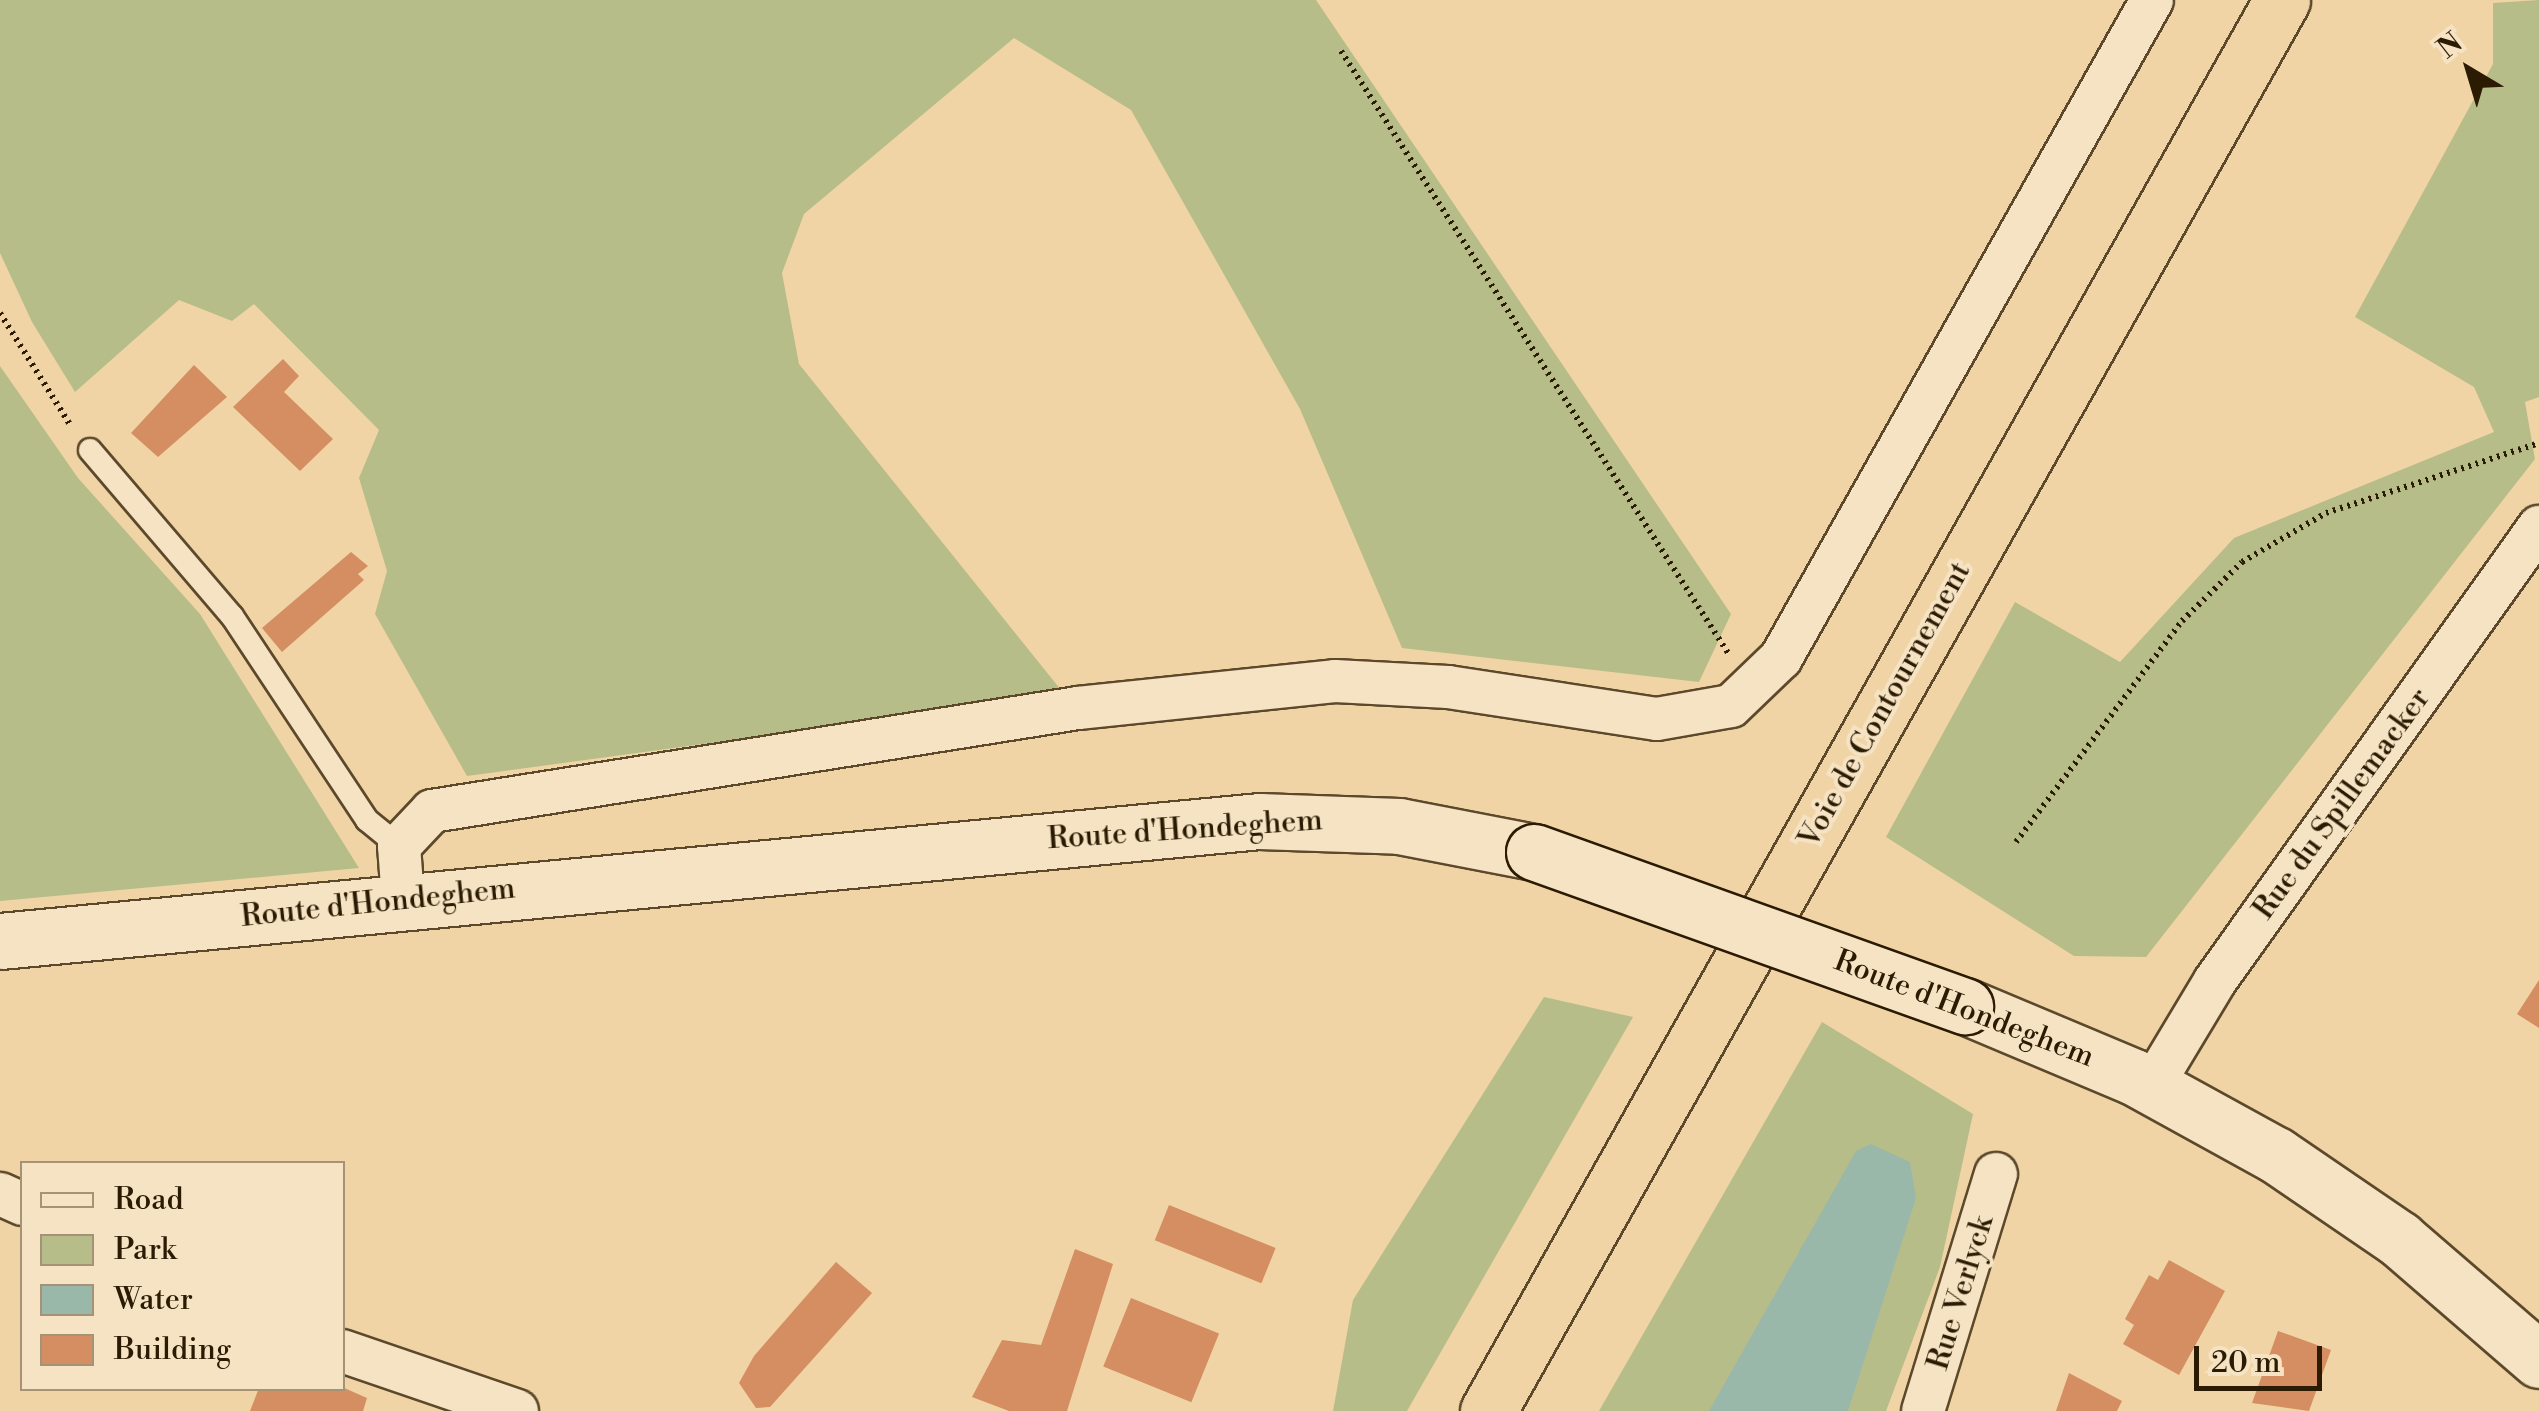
<!DOCTYPE html>
<style>
body{margin:0}
#map{position:relative;width:2539px;height:1411px;overflow:hidden;background:#f0d4a5;font-family:"Libre Bodoni",serif}
div>[style]{position:absolute}
[style*='--x']{left:calc(var(--x)*1px);top:calc(var(--y)*1px);width:calc(var(--w)*1px);rotate:calc(var(--a)*1deg)}
.green>*{inset:0;background:#b7bd88}
.water>*{inset:0;background:#9ab8a9}
.building>*{inset:0;background:#d48e61;transform-origin:0 0}
.path>*{height:6px;margin-top:-3px;transform-origin:0;background:repeating-linear-gradient(90deg,#2b1b02 0 2.5px,transparent 0 7.5px)}
.roads{filter:drop-shadow(2px 0 #5c492b) drop-shadow(-2px 0 #5c492b) drop-shadow(0 2px #5c492b) drop-shadow(0 -2px #5c492b)}
.lane>*{height:22px;margin:-11px;padding:0 11px;transform-origin:11px;border-radius:11px;background:#f5e3c4}
.street>*{height:42px;margin:-21px;padding:0 21px;transform-origin:21px;border-radius:21px;background:#f5e3c4}
.secondary>*{height:55px;margin:-27.5px;padding:0 27.5px;transform-origin:27.5px;border-radius:27.5px;background:#f5e3c4}
.highway>*{height:55px;margin:-27.5px;padding:0 27.5px;transform-origin:27.5px;border-radius:27.5px;background:#f0d4a5}
.bridges{filter:drop-shadow(2px 0 #2b1b02) drop-shadow(-2px 0 #2b1b02) drop-shadow(0 2px #2b1b02) drop-shadow(0 -2px #2b1b02)}
.secondary-bridge>*{height:55px;margin:-27.5px;padding:0 27.5px;transform-origin:27.5px;border-radius:27.5px;background:#f5e3c4}
span{translate:-50% -50%;white-space:nowrap;text-align:center;line-height:1.15;-webkit-text-stroke:8px #f5e3c4;paint-order:stroke}
.street-label{font-size:30px;color:#2b1b02}
.legend{position:absolute;left:20px;top:1161px;width:325px;height:230px;box-sizing:border-box;background:#f5e3c4;border:2px solid #a49376;margin:0;padding:12px 18px;list-style:none;font-size:30px;color:#2b1b02}
.legend li{display:flex;align-items:center;gap:20px;height:50px}
.legend b{width:50px;border:2px solid #a49376}
.north{position:absolute;left:2419px;top:20px;width:100px;height:100px;-webkit-text-stroke:8px #f5e3c4;paint-order:stroke;rotate:322deg;font-size:28px;font-weight:700;line-height:40px;text-align:center;color:#2b1b02}
.north::after{content:'';display:block;margin:auto;width:35px;height:45px;background:#2b1b02;clip-path:polygon(50% 0,100% 100%,50% 72%,0 100%)}
.scale{position:absolute;left:2194px;top:1346px;width:128px;height:45px;box-sizing:border-box;border:5px solid #2b1b02;border-top:0;padding-left:12px;font-size:30px;line-height:35px;white-space:nowrap;color:#2b1b02;-webkit-text-stroke:8px #f5e3c4;paint-order:stroke}
</style>
<div id="map">
<div class="green">
<div style="clip-path:polygon(0 0,1316px 0,1731px 614px,1699px 682px,1402px 648px,1300px 409px,1131px 110px,1014px 38px,804px 214px,782px 273px,799px 364px,1065px 695px,467px 776px,375px 614px,387px 571px,359px 478px,379px 430px,254px 304px,232px 321px,179px 300px,75px 392px,32px 322px,0 253px)"></div>
<div style="clip-path:polygon(2539px 0,2539px 397px,2525px 402px,2535px 459px,2146px 957px,2074px 956px,1886px 837px,2015px 602px,2120px 662px,2234px 538px,2494px 432px,2474px 387px,2355px 317px,2493px 64px,2493px 3px)"></div>
<div style="clip-path:polygon(0 366px,78px 478px,200px 614px,359px 868px,0 901px)"></div>
<div style="clip-path:polygon(1544px 997px,1633px 1017px,1407px 1411px,1333px 1411px,1353px 1300px)"></div>
<div style="clip-path:polygon(1822px 1022px,1973px 1114px,1940px 1267px,1886px 1411px,1599px 1411px)"></div>
</div>
<div class="water">
<div style="clip-path:polygon(1871px 1144px,1910px 1162px,1916px 1198px,1848px 1411px,1709px 1411px,1856px 1151px)"></div>
</div>
<div class="building">
<div style="clip-path:polygon(283px 359px,299px 376px,284px 392px,333px 439px,300px 471px,233px 407px)"></div>
<div style="clip-path:polygon(194px 365px,227px 397px,158px 457px,131px 433px)"></div>
<div style="clip-path:polygon(351px 552px,368px 566px,358px 574px,364px 580px,282px 652px,262px 628px)"></div>
<div style="clip-path:polygon(2539px 980px,2539px 1028px,2517px 1014px)"></div>
<div style="left:1169px;top:1205px;width:115px;height:38px;rotate:22deg"></div>
<div style="clip-path:polygon(1075px 1249px,1113px 1264px,1067px 1411px,1009px 1411px,972px 1397px,1002px 1340px,1041px 1345px)"></div>
<div style="clip-path:polygon(2169px 1260px,2225px 1291px,2179px 1375px,2123px 1344px,2134px 1325px,2125px 1319px,2149px 1275px,2158px 1280px)"></div>
<div style="clip-path:polygon(836px 1262px,872px 1293px,770px 1407px,756px 1408px,739px 1383px,754px 1356px)"></div>
<div style="left:1131px;top:1298px;width:95px;height:74px;rotate:22deg"></div>
<div style="clip-path:polygon(2278px 1331px,2331px 1350px,2309px 1411px,2252px 1403px)"></div>
<div style="clip-path:polygon(2069px 1373px,2122px 1401px,2117px 1411px,2056px 1411px)"></div>
<div style="clip-path:polygon(259px 1388px,342px 1387px,367px 1398px,363px 1411px,250px 1411px)"></div>
</div>
<div class="path">
<div style="--x:1341;--y:51;--w:716;--a:57.26"></div>
<div style="--x:0;--y:313;--w:133;--a:57.9"></div>
<div style="--x:2016;--y:842;--w:276;--a:-53.1"></div>
<div style="--x:2182;--y:621;--w:84;--a:-44.5"></div>
<div style="--x:2242;--y:562;--w:97;--a:-30.3"></div>
<div style="--x:2326;--y:513;--w:224;--a:-18.2"></div>
</div>
<div class="roads">
<div class="lane">
<div style="--x:90;--y:450;--w:218;--a:49.5"></div>
<div style="--x:232;--y:616;--w:245;--a:56.5"></div>
<div style="--x:367;--y:820;--w:41;--a:39.1"></div>
</div>
<div class="street">
<div style="--x:403;--y:900;--w:54;--a:-94.2"></div>
<div style="--x:399;--y:846;--w:48;--a:-46.7"></div>
<div style="--x:432;--y:811;--w:654;--a:-9.06"></div>
<div style="--x:1078;--y:708;--w:258;--a:-6"></div>
<div style="--x:1335;--y:681;--w:113;--a:3"></div>
<div style="--x:1448;--y:687;--w:211;--a:8.7"></div>
<div style="--x:1657;--y:719;--w:75;--a:-10"></div>
<div style="--x:1731;--y:706;--w:69;--a:-43.8"></div>
<div style="--x:1781;--y:658;--w:755;--a:-60.58"></div>
<div style="--x:2152;--y:1086;--w:122;--a:-59"></div>
<div style="--x:2215;--y:981;--w:558;--a:-54.49"></div>
<div style="--x:0;--y:1194;--w:24;--a:24"></div>
<div style="--x:342;--y:1351;--w:185;--a:18.9"></div>
<div style="--x:1923;--y:1411;--w:248;--a:-72.9"></div>
</div>
<div class="secondary">
<div style="--x:0;--y:941;--w:1265;--a:-5.44"></div>
<div style="--x:1259;--y:821;--w:140;--a:2"></div>
<div style="--x:1399;--y:826;--w:137;--a:10.9"></div>
<div style="--x:1965;--y:1006;--w:183;--a:22.8"></div>
<div style="--x:2134;--y:1077;--w:162;--a:28.8"></div>
<div style="--x:2276;--y:1155;--w:149;--a:34.3"></div>
<div style="--x:2399;--y:1239;--w:185;--a:40.8"></div>
</div>
<div class="highway">
<div style="--x:1488;--y:1411;--w:1619;--a:-60.63"></div>
</div>
</div>
<div class="bridges">
<div class="secondary-bridge">
<div style="--x:1534;--y:852;--w:458;--a:19.7"></div>
</div>
</div>
<div class="street-label">
<span style="left:1885px;top:705px;rotate:-61deg">Voie de Contournement</span>
<span style="left:2342px;top:804px;rotate:-54deg">Rue du Spillemacker</span>
<span style="left:1185px;top:830px;rotate:-4deg">Route d'Hondeghem</span>
<span style="left:378px;top:903px;rotate:-6deg">Route d'Hondeghem</span>
<span style="left:1964px;top:1009px;rotate:21deg">Route d'Hondeghem</span>
<span style="left:1961px;top:1293px;rotate:-73deg">Rue Verlyck</span>
</div>
<ul class="legend">
<li><b style="height:12px;background:#f5e3c4"></b>Road</li>
<li><b style="height:28px;background:#b7bd88"></b>Park</li>
<li><b style="height:28px;background:#9ab8a9"></b>Water</li>
<li><b style="height:28px;background:#d48e61"></b>Building</li>
</ul>
<div class="north">N</div>
<div class="scale">20 m</div>
</div>
